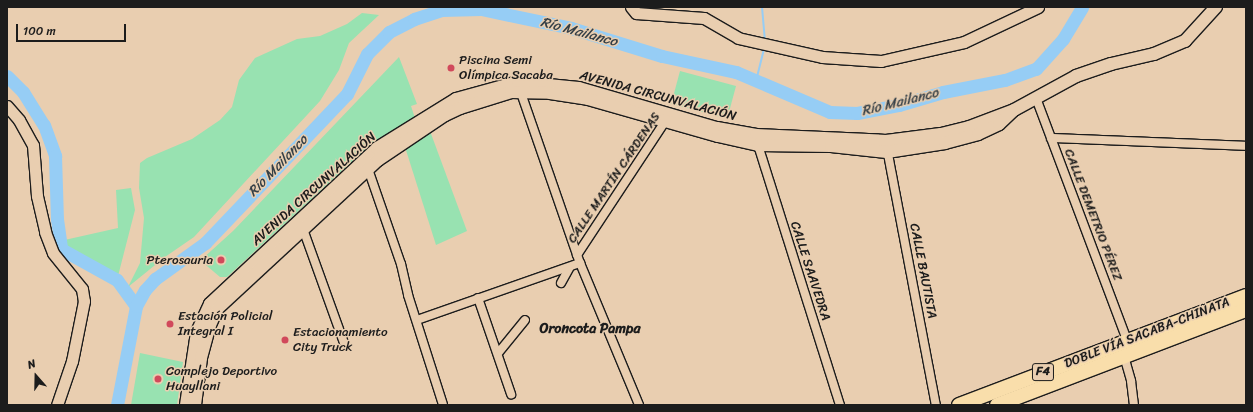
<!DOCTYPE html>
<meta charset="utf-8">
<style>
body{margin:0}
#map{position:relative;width:1253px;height:412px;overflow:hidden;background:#e9ceb0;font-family:Sriracha,sans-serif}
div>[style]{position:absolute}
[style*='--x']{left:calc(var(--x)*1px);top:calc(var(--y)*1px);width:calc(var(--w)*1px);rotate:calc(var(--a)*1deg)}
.green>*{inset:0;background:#98e2b1;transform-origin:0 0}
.stream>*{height:2px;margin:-1px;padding:0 1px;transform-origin:1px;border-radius:1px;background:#96cdf5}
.river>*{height:13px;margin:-6.5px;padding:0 6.5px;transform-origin:6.5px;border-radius:6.5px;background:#96cdf5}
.roads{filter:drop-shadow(1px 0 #1c1c1c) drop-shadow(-1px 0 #1c1c1c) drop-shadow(0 1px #1c1c1c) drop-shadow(0 -1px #1c1c1c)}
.minor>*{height:8px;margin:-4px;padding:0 4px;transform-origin:4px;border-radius:4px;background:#e9ceb0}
.tertiary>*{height:11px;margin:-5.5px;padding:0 5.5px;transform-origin:5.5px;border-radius:5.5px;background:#e9ceb0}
.secondary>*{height:12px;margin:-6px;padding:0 6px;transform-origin:6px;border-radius:6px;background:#e9ceb0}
.trunk>*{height:14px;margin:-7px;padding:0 7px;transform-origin:7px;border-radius:7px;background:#f9deab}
.dots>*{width:11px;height:11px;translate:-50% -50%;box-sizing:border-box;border:2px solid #e9ceb0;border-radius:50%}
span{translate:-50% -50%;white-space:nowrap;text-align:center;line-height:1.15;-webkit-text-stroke:3px #e9ceb0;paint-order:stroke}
.shield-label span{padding:1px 3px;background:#e9ceb0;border:1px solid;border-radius:3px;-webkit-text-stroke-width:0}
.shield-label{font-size:12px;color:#1c1c1c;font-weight:700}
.poi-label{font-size:13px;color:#1c1c1c}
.left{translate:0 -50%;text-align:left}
.right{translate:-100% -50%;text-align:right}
.street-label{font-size:13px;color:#1c1c1c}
.water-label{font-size:14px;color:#343f47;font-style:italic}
.neighbourhood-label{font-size:14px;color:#1c1c1c;font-weight:700}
.frame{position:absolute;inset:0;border:8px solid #1c1c1c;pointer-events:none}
.north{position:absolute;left:16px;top:356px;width:40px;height:40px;-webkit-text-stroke:3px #e9ceb0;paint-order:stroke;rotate:340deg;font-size:11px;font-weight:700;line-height:16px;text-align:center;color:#1c1c1c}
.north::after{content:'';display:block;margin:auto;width:14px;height:18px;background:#1c1c1c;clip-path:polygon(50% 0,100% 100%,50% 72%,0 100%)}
.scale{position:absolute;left:16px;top:24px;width:110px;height:18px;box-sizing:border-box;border:2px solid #1c1c1c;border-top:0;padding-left:5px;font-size:12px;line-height:14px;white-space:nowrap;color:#1c1c1c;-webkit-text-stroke:3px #e9ceb0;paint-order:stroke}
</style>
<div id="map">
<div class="green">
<div style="clip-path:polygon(362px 13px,379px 15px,349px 43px,339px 70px,320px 101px,194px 237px,165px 257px,128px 287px,140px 263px,144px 218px,139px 188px,140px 163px,147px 158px,192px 139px,220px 120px,232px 107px,239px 80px,255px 58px,297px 39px,320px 36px,347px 24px)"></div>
<div style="clip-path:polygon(399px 57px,417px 104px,411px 106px,415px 118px,370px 145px,227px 277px,220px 277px,207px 266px,201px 260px,233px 231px)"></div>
<div style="left:680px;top:71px;width:58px;height:34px;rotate:15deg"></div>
<div style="clip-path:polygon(430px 131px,467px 231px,436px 245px,405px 147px)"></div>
<div style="clip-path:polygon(131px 188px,135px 210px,117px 280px,61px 249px,60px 241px,118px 228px,116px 190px)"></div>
<div style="clip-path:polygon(140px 353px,183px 362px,177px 405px,131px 405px)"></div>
</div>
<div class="stream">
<div style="--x:762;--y:7;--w:33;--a:85"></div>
<div style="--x:756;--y:81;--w:34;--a:-76"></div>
</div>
<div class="river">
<div style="--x:7;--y:76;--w:23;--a:45"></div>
<div style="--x:23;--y:92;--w:39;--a:58"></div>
<div style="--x:44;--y:125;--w:33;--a:70"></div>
<div style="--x:55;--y:156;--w:63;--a:88.2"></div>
<div style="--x:57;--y:219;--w:30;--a:82"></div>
<div style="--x:61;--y:249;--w:64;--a:29"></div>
<div style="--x:117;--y:280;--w:32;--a:54"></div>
<div style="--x:117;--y:405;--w:101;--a:-79.1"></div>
<div style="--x:136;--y:306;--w:18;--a:-61"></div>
<div style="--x:145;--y:290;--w:15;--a:-48"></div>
<div style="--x:155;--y:279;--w:62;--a:-35.8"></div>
<div style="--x:205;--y:243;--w:206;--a:-46.4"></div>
<div style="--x:347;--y:94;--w:45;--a:-63.4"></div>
<div style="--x:367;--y:54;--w:31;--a:-45"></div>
<div style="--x:389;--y:32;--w:28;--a:-27"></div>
<div style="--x:414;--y:19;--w:28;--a:-18"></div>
<div style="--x:441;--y:10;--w:40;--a:-1.4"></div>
<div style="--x:481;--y:9;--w:92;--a:11.9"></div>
<div style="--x:571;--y:28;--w:95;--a:17.1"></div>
<div style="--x:662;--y:56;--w:76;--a:12.2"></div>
<div style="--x:736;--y:72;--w:102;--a:23.1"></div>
<div style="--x:830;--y:112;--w:27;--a:2"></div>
<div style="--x:857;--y:113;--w:43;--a:-10.8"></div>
<div style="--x:899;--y:105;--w:46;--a:-16.5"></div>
<div style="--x:943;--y:92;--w:63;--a:-11"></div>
<div style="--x:1005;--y:80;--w:33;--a:-20"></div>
<div style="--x:1036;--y:69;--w:40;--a:-48"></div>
<div style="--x:1063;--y:39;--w:37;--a:-59"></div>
</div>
<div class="roads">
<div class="minor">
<div style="--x:520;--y:90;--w:183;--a:70.9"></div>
<div style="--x:580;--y:263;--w:154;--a:67.4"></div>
<div style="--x:1036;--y:98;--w:259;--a:69.4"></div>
<div style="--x:1051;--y:138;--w:195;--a:2.3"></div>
<div style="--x:758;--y:145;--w:273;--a:72.5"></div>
<div style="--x:887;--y:149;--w:261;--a:79.2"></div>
<div style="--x:367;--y:166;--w:104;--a:70.9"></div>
<div style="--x:401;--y:264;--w:32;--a:77"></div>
<div style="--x:408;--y:295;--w:115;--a:72.3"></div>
<div style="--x:303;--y:229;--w:121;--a:70.2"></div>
<div style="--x:577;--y:255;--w:165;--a:-56.6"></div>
<div style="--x:561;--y:283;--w:18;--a:-61"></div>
<div style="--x:478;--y:298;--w:102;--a:71"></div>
<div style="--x:417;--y:320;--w:173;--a:-19.3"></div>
<div style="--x:499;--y:352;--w:41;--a:-50.9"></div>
<div style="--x:1124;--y:356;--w:26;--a:74"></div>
<div style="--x:1131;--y:381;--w:24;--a:83"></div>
</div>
<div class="tertiary">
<div style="--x:631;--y:7;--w:8;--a:50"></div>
<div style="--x:636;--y:13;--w:68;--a:4.2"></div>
<div style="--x:704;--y:18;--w:39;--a:30"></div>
<div style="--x:738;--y:38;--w:86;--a:12.7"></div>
<div style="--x:822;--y:57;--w:59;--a:3.9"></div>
<div style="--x:881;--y:61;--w:85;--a:-12.9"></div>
<div style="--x:964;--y:42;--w:82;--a:-25.3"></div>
<div style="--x:7;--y:106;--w:18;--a:49"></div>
<div style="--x:19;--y:120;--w:29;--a:61"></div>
<div style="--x:33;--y:145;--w:51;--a:85.5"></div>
<div style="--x:37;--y:196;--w:37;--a:77"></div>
<div style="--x:45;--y:232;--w:22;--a:69"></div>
<div style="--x:53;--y:253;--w:46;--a:51.1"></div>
<div style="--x:82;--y:289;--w:12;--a:81"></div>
<div style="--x:84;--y:301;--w:61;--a:101.3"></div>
<div style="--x:72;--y:361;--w:46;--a:108.8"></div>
</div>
<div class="secondary">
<div style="--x:186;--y:405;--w:74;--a:-81.4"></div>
<div style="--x:197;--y:332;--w:31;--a:-65"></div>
<div style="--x:210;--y:304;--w:229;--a:-43"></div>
<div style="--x:377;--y:148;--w:93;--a:-31.8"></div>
<div style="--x:456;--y:99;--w:64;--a:-15.3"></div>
<div style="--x:518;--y:82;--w:61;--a:5.6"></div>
<div style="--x:579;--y:88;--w:144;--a:16.2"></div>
<div style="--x:717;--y:128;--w:40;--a:10"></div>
<div style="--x:756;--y:135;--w:130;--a:2.6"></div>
<div style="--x:886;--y:141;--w:55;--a:-7.3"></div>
<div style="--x:941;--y:134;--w:29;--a:-14"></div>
<div style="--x:969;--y:127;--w:48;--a:-20.7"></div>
<div style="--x:1014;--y:110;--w:71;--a:-28.7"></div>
<div style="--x:1076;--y:76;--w:37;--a:-19"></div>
<div style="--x:1111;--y:64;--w:44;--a:-13.1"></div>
<div style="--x:1154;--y:54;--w:34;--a:-23"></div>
<div style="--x:1185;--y:41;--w:46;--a:-47.6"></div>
<div style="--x:195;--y:405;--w:47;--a:-82.7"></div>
<div style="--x:201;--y:358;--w:34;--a:-75"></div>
<div style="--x:210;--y:325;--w:17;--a:-66"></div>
<div style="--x:217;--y:309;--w:219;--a:-42.8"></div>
<div style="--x:378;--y:160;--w:81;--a:-33.9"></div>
<div style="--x:445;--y:115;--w:17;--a:-25"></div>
<div style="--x:460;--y:108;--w:53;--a:-17.4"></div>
<div style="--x:511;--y:92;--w:39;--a:1"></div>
<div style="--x:550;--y:93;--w:38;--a:9"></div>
<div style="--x:588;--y:99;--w:135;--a:15.9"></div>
<div style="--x:718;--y:136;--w:41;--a:12.7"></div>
<div style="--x:758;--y:145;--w:73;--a:0.8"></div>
<div style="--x:831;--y:146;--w:56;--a:6.1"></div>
<div style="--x:887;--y:152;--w:59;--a:-8.8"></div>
<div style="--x:945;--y:143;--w:34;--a:-15"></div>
<div style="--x:978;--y:134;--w:23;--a:-25"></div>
<div style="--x:999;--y:124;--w:18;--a:-43"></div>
</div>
<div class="trunk">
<div style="--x:959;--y:405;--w:307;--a:-20.8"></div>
<div style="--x:997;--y:405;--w:267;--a:-20.9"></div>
</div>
</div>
<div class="dots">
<div style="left:451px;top:68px;background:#d1495b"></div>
<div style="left:221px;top:260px;background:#d1495b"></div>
<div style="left:170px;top:324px;background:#d1495b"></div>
<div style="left:285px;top:340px;background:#d1495b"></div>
<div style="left:158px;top:379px;background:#d1495b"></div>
</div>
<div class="shield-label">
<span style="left:1043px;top:372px">F4</span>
</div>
<div class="poi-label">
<span class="left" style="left:459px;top:68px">Piscina Semi<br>Olímpica Sacaba</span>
<span class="right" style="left:213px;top:260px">Pterosauria</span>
<span class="left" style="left:178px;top:324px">Estación Policial<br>Integral I</span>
<span class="left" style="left:293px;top:340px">Estacionamiento<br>City Truck</span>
<span class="left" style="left:166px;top:379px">Complejo Deportivo<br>Huayllani</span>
</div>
<div class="street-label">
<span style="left:658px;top:96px;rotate:15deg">AVENIDA CIRCUNVALACIÓN</span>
<span style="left:614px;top:178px;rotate:-56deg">CALLE MARTÍN CÁRDENAS</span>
<span style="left:314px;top:189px;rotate:-42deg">AVENIDA CIRCUNVALACIÓN</span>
<span style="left:1093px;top:215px;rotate:69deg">CALLE DEMETRIO PÉREZ</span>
<span style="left:810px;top:271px;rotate:72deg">CALLE SAAVEDRA</span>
<span style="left:923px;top:271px;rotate:79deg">CALLE BAUTISTA</span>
<span style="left:1147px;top:333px;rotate:-21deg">DOBLE VÍA SACABA-CHIÑATA</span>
</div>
<div class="water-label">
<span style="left:579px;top:32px;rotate:15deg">Río Mailanco</span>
<span style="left:900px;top:102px;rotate:-14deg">Río Mailanco</span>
<span style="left:278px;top:166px;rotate:-46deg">Río Mailanco</span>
</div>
<div class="neighbourhood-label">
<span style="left:590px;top:329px">Oroncota Pampa</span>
</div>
<div class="frame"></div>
<div class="north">N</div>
<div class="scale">100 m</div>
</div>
